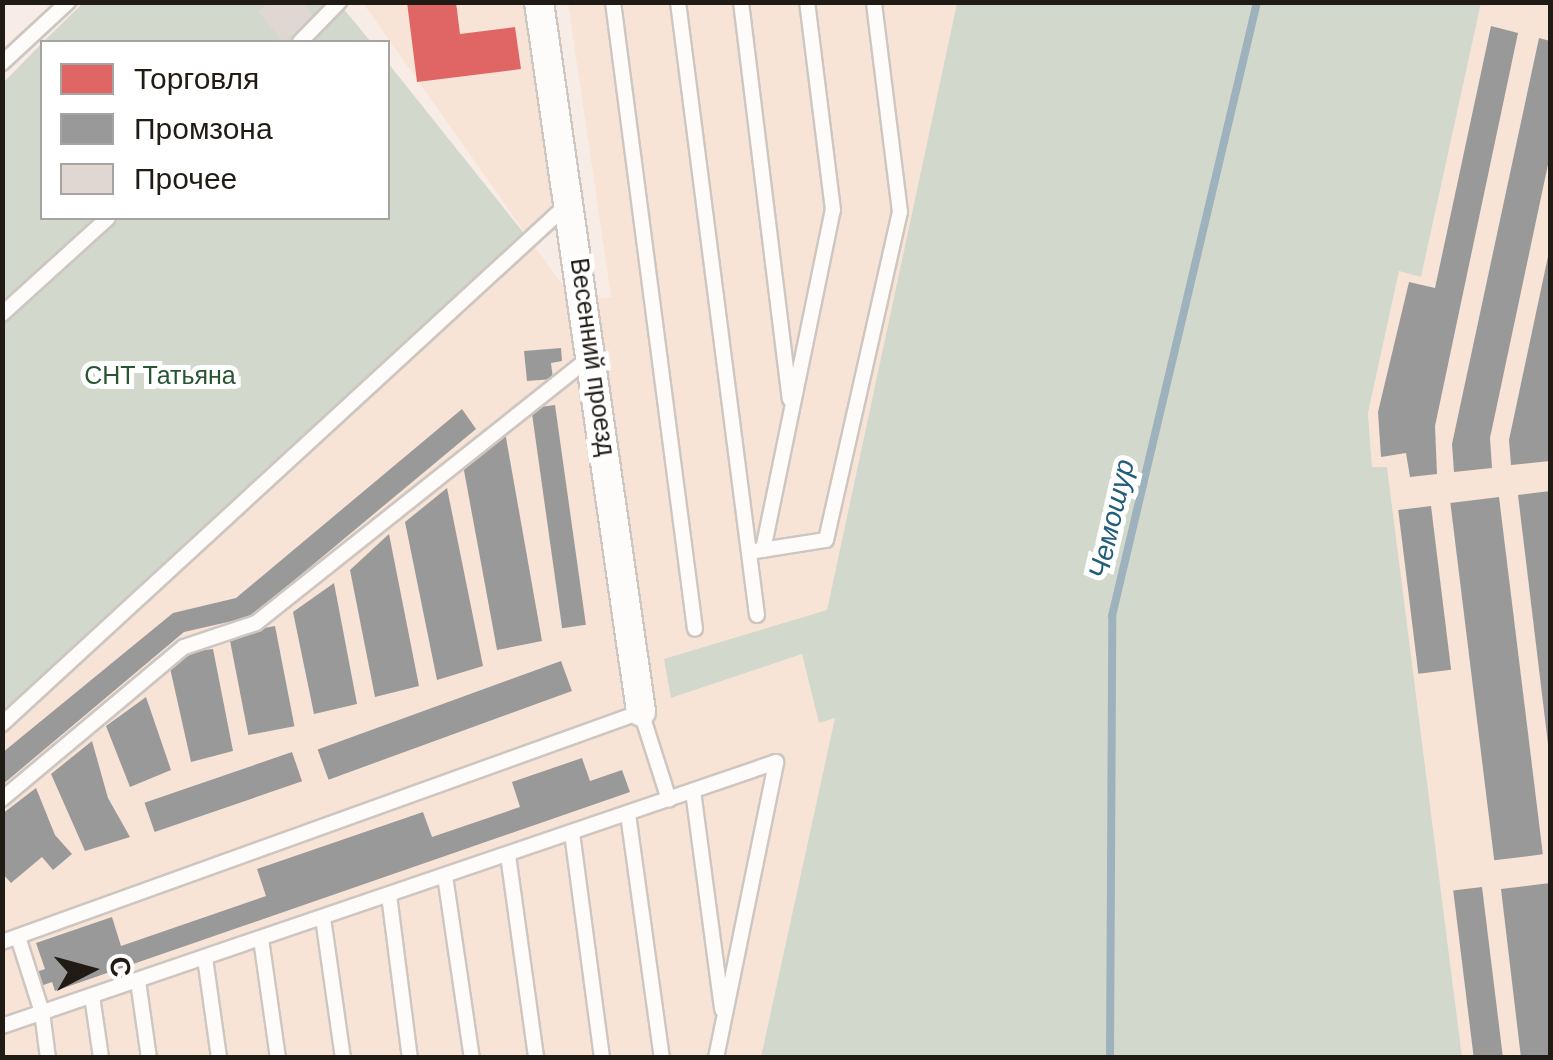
<!DOCTYPE html>
<meta charset="utf-8">
<style>
body{margin:0}
#map{position:relative;width:1553px;height:1060px;overflow:hidden;background:#f8ede6;font-family:Helvetica,sans-serif}
div>[style]{position:absolute}
[style*='--x']{left:calc(var(--x)*1px);top:calc(var(--y)*1px);width:calc(var(--w)*1px);rotate:calc(var(--a)*1deg)}
.built>*{inset:0;background:#f7e4d7}
.green>*{inset:0;background:#d3d8cc}
.shops>*{inset:0;background:#e06666}
.industry>*{inset:0;background:#999;transform-origin:0 0}
.stream>*{height:8px;margin:-4px;padding:0 4px;transform-origin:4px;border-radius:4px;background:#9eb2bd}
.building>*{inset:0;background:#e0d7d3}
.roads{filter:drop-shadow(2px 0 #cec6c0) drop-shadow(-2px 0 #cec6c0) drop-shadow(0 2px #cec6c0) drop-shadow(0 -2px #cec6c0)}
.service>*{height:14px;margin:-7px;padding:0 7px;transform-origin:7px;border-radius:7px;background:#fefcfb}
.minor>*{height:28px;margin:-14px;padding:0 14px;transform-origin:14px;border-radius:14px;background:#fefcfb}
span{translate:-50% -50%;white-space:nowrap;text-align:center;line-height:1.15;-webkit-text-stroke:10px #fff;paint-order:stroke}
.street-label{font-size:25px;color:#211b16}
.park-label{font-size:25px;color:#2a5532}
.water-label{font-size:28px;color:#225d7a;font-style:italic}
.frame{position:absolute;inset:0;border:5px solid #211b16;pointer-events:none}
.legend{position:absolute;left:40px;top:40px;width:350px;height:180px;box-sizing:border-box;background:#fff;border:2px solid #a6a4a2;margin:0;padding:12px 18px;list-style:none;font-size:30px;color:#211b16}
.legend li{display:flex;align-items:center;gap:20px;height:50px}
.legend b{width:50px;border:2px solid #a6a4a2}
.north{position:absolute;left:40px;top:920px;width:100px;height:100px;-webkit-text-stroke:8px #fff;paint-order:stroke;rotate:84deg;font-size:28px;font-weight:700;line-height:40px;text-align:center;color:#211b16}
.north::after{content:'';display:block;margin:auto;width:35px;height:45px;background:#211b16;clip-path:polygon(50% 0,100% 100%,50% 72%,0 100%)}
</style>
<div id="map">
<div class="built">
<div style="clip-path:polygon(363px 3px,528px 3px,559px 226px,535px 247px,574px 301px,611px 297px,568px 3px,957px 3px,827px 610px,672px 698px,802px 654px,819px 722px,836px 717px,761px 1057px,3px 1058px,3px 734px,535px 247px)"></div>
<div style="clip-path:polygon(1481px 3px,1550px 3px,1550px 1057px,1462px 1057px,1387px 468px,1372px 468px,1368px 413px,1399px 270px,1421px 276px)"></div>
</div>
<div class="green">
<div style="clip-path:polygon(84px 2px,339px 3px,371px 42px,43px 42px)"></div>
<div style="clip-path:polygon(957px 3px,1481px 3px,1421px 277px,1399px 271px,1368px 413px,1372px 467px,1387px 467px,1462px 1057px,761px 1057px,835px 718px,819px 723px,802px 654px,671px 698px,664px 659px,827px 610px)"></div>
<div style="clip-path:polygon(42px 43px,42px 218px,388px 218px,388px 63px,535px 247px,3px 730px,3px 83px)"></div>
</div>
<div class="shops">
<div style="clip-path:polygon(407px 2px,456px 2px,460px 34px,515px 27px,521px 69px,417px 82px)"></div>
</div>
<div class="industry">
<div style="clip-path:polygon(1491px 26px,1518px 33px,1435px 426px,1437px 474px,1410px 477px,1406px 453px,1381px 457px,1378px 412px,1409px 282px,1435px 288px)"></div>
<div style="clip-path:polygon(1539px 38px,1550px 41px,1550px 155px,1490px 438px,1492px 468px,1454px 472px,1452px 444px)"></div>
<div style="clip-path:polygon(1550px 247px,1550px 461px,1511px 465px,1509px 440px)"></div>
<div style="clip-path:polygon(561px 348px,562px 361px,551px 363px,553px 379px,527px 381px,524px 351px)"></div>
<div style="left:555px;top:405px;width:222px;height:24px;rotate:82deg"></div>
<div style="clip-path:polygon(462px 409px,476px 429px,250px 617px,184px 632px,2px 785px,2px 753px,173px 613px,236px 598px)"></div>
<div style="clip-path:polygon(505px 432px,542px 641px,497px 650px,463px 465px)"></div>
<div style="clip-path:polygon(447px 488px,483px 666px,437px 680px,405px 522px)"></div>
<div style="clip-path:polygon(1550px 491px,1550px 743px,1548px 744px,1518px 495px)"></div>
<div style="left:1499px;top:497px;width:360px;height:49px;rotate:83deg"></div>
<div style="left:1431px;top:506px;width:165px;height:33px;rotate:83deg"></div>
<div style="clip-path:polygon(389px 534px,419px 686px,375px 697px,350px 570px)"></div>
<div style="clip-path:polygon(334px 583px,357px 704px,314px 714px,293px 612px)"></div>
<div style="left:275px;top:626px;width:102px;height:47px;rotate:79deg"></div>
<div style="clip-path:polygon(213px 649px,233px 751px,191px 762px,170px 668px,189px 652px)"></div>
<div style="left:561px;top:661px;width:32px;height:259px;rotate:70deg"></div>
<div style="clip-path:polygon(146px 697px,171px 770px,130px 787px,106px 726px)"></div>
<div style="clip-path:polygon(92px 741px,108px 798px,130px 837px,85px 851px,51px 774px)"></div>
<div style="left:292px;top:752px;width:31px;height:156px;rotate:71deg"></div>
<div style="clip-path:polygon(582px 758px,590px 781px,622px 770px,630px 792px,55px 991px,52px 982px,38px 987px,33px 973px,45px 969px,36px 943px,112px 917px,121px 946px,266px 896px,257px 869px,423px 812px,432px 837px,520px 807px,512px 782px)"></div>
<div style="clip-path:polygon(36px 788px,55px 835px,72px 854px,53px 870px,42px 857px,11px 883px,2px 873px,2px 814px)"></div>
<div style="clip-path:polygon(1550px 883px,1550px 1058px,1521px 1058px,1501px 889px)"></div>
<div style="left:1482px;top:887px;width:172px;height:29px;rotate:83deg"></div>
</div>
<div class="stream">
<div style="--x:1110;--y:1058;--w:442;--a:-89.7"></div>
<div style="--x:1112;--y:616;--w:631;--a:-76.71"></div>
</div>
<div class="building">
<div style="clip-path:polygon(269px 3px,303px 3px,315px 18px,283px 42px,258px 11px)"></div>
</div>
<div class="roads">
<div class="service">
<div style="--x:613;--y:2;--w:632;--a:82.55"></div>
<div style="--x:678;--y:2;--w:618;--a:82.66"></div>
<div style="--x:741;--y:2;--w:400;--a:83"></div>
<div style="--x:300;--y:42;--w:56;--a:-45.7"></div>
<div style="--x:2;--y:63;--w:90;--a:-42.7"></div>
<div style="--x:2;--y:314;--w:143;--a:-42.2"></div>
<div style="--x:763;--y:550;--w:347;--a:-78.4"></div>
<div style="--x:833;--y:210;--w:210;--a:-97.1"></div>
<div style="--x:749;--y:552;--w:78;--a:-8.9"></div>
<div style="--x:826;--y:540;--w:336;--a:-77.3"></div>
<div style="--x:900;--y:212;--w:212;--a:-97.1"></div>
<div style="--x:2;--y:724;--w:770;--a:-42.58"></div>
<div style="--x:693;--y:791;--w:220;--a:82.4"></div>
<div style="--x:2;--y:799;--w:237;--a:-39.9"></div>
<div style="--x:184;--y:647;--w:76;--a:-18.4"></div>
<div style="--x:256;--y:623;--w:427;--a:-38.5"></div>
<div style="--x:628;--y:814;--w:246;--a:82.1"></div>
<div style="--x:572;--y:833;--w:227;--a:82.4"></div>
<div style="--x:508;--y:855;--w:205;--a:82.1"></div>
<div style="--x:445;--y:876;--w:184;--a:81.6"></div>
<div style="--x:389;--y:895;--w:164;--a:82.7"></div>
<div style="--x:323;--y:918;--w:141;--a:81.9"></div>
<div style="--x:18;--y:937;--w:79;--a:72.3"></div>
<div style="--x:42;--y:1012;--w:46;--a:82.6"></div>
<div style="--x:261;--y:939;--w:120;--a:81.9"></div>
<div style="--x:2;--y:942;--w:679;--a:-19.8"></div>
<div style="--x:641;--y:712;--w:92;--a:72.3"></div>
<div style="--x:205;--y:958;--w:101;--a:82"></div>
<div style="--x:138;--y:981;--w:78;--a:81.9"></div>
<div style="--x:92;--y:996;--w:63;--a:81.7"></div>
<div style="--x:2;--y:1026;--w:818;--a:-18.83"></div>
<div style="--x:716;--y:1058;--w:302;--a:-78.5"></div>
</div>
<div class="minor">
<div style="--x:539;--y:2;--w:717;--a:81.82"></div>
</div>
</div>
<div class="street-label">
<span style="left:593px;top:357px;rotate:82deg">Весенний проезд</span>
</div>
<div class="park-label">
<span style="left:160px;top:375px">СНТ Татьяна</span>
</div>
<div class="water-label">
<span style="left:1112px;top:519px;rotate:-77deg">Чемошур</span>
</div>
<div class="frame"></div>
<ul class="legend">
<li><b style="height:28px;background:#e06666"></b>Торговля</li>
<li><b style="height:28px;background:#999"></b>Промзона</li>
<li><b style="height:28px;background:#e0d7d3"></b>Прочее</li>
</ul>
<div class="north">С</div>
</div>
